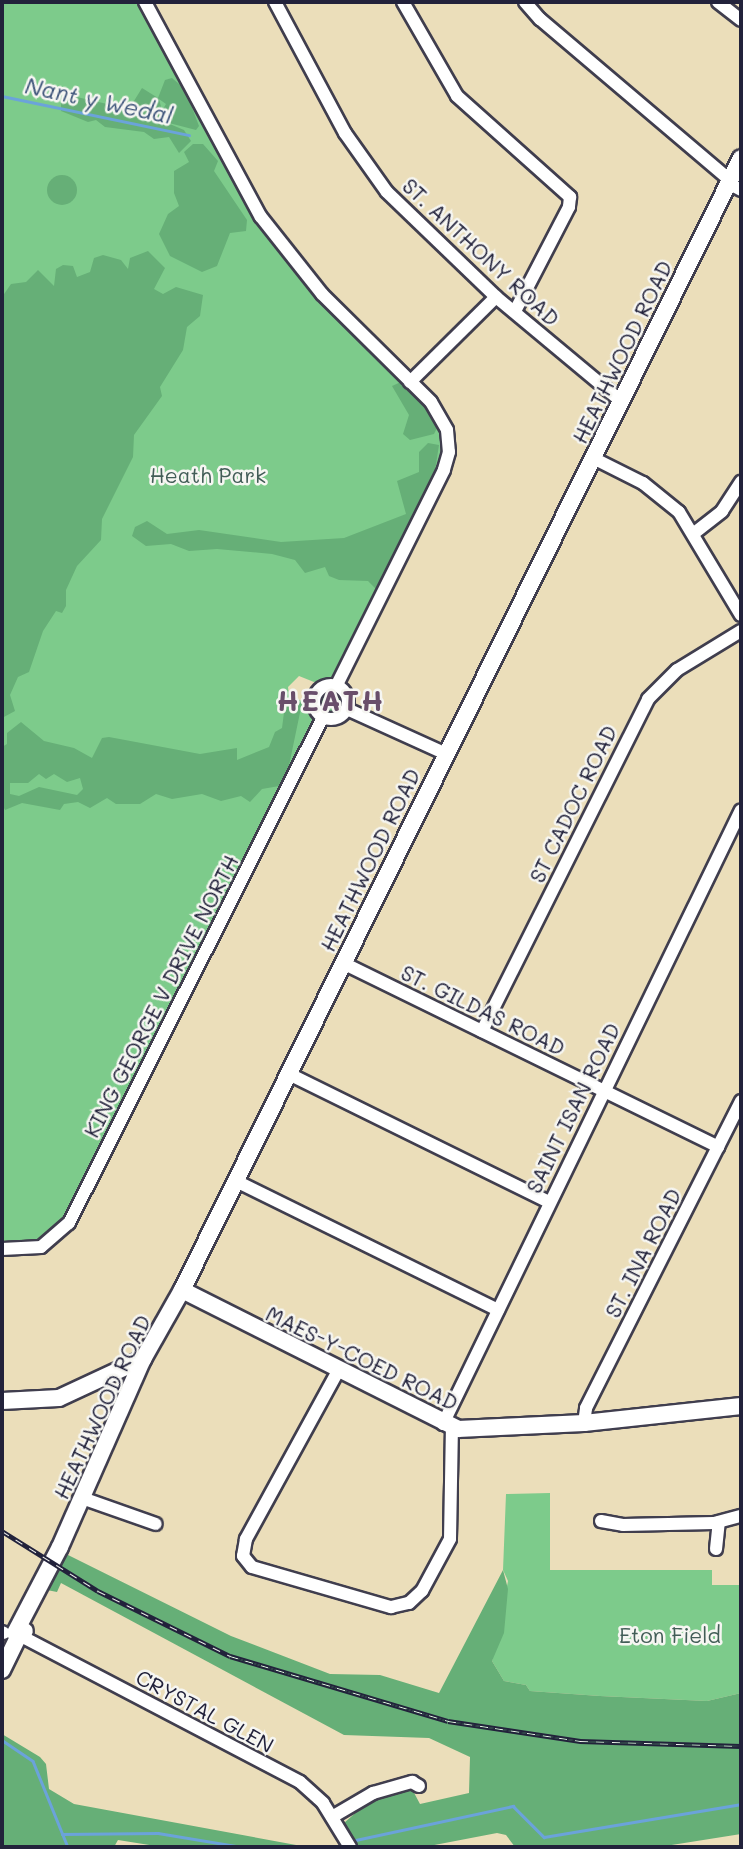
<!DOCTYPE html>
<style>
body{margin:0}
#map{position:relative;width:743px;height:1849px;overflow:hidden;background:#ebdeba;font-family:Mali,sans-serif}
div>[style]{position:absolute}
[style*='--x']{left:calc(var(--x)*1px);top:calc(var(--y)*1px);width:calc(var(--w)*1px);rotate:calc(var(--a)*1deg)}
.green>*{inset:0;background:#7dcb8b}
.round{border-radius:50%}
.forest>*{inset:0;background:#66af77}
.stream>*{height:2.5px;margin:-1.25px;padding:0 1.25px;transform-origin:1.25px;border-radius:1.25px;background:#6ba3da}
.roads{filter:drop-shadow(2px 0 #403e4e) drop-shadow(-2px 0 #403e4e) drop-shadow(0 2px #403e4e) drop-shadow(0 -2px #403e4e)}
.street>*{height:12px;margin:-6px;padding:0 6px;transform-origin:6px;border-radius:6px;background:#fff}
.street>.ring{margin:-6px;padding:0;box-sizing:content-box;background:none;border:12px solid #fff;border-radius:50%}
.secondary>*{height:16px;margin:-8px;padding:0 8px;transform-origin:8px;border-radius:8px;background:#fff}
.rail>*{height:5px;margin-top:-2.5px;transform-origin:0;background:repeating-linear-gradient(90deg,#f6f6f2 0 8px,#22223b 0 16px);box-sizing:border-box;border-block:2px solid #22223b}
span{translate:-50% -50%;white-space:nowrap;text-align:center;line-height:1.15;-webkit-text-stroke:5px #f6f6f2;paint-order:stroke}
.street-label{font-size:21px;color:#22223b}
.park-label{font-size:21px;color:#425d57}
.water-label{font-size:23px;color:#3f567b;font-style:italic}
.district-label{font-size:28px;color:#694e6b;font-weight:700;letter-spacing:2px}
.frame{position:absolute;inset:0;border:4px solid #22223b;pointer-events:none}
</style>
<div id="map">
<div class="green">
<div style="clip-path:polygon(2px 2px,142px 2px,262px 223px,439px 419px,446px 455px,336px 680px,314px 682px,299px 676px,288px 687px,289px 695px,304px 702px,316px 723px,67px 1220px,46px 1241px,2px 1246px)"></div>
<div class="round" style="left:318px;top:689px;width:26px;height:26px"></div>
<div style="clip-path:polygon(550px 1493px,550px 1570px,712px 1570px,712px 1585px,741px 1585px,741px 1693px,707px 1701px,600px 1696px,530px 1691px,526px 1685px,504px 1681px,492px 1661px,508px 1581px,503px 1570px,506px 1494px)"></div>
</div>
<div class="forest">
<div style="clip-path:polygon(172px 78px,185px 89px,199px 126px,196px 130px,169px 123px,163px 109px,166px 104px,159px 99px,165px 122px,184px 130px,191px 141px,179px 153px,169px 137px,154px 139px,144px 132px,105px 127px,96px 120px,88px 122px,61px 111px,61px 98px,68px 95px,129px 109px,142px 88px,158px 98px,165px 80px)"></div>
<div style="clip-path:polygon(193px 144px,203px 144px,218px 161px,214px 171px,247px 220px,246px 231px,230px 233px,217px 266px,202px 272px,170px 256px,159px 234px,168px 214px,179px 206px,174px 193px,174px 171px,189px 162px,184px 152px)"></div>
<div class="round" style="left:47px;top:175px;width:30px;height:30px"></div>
<div style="clip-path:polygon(148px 251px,165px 268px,154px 289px,163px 294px,176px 287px,203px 295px,200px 316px,187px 327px,183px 350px,160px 387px,162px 396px,134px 435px,133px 457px,102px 519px,101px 540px,77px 566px,66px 590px,66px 606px,62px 613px,56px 611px,43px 631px,29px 672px,18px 677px,10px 695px,15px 711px,2px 718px,2px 297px,11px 284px,26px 282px,38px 270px,54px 286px,56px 269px,63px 265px,73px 266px,77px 277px,90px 272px,94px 258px,103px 255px,121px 260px,128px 269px,130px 258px)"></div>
<div style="clip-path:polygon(401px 382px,427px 405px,438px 426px,434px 434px,410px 440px,403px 434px,409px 415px,392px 386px)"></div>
<div style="clip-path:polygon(428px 443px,439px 445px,433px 484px,379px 592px,368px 581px,339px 580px,329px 576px,325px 567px,305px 573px,295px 560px,272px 554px,217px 549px,189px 551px,171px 544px,146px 546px,132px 536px,135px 527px,147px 521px,167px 534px,199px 530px,281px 542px,344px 538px,406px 514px,397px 481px,419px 472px,419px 452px)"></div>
<div style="clip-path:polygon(evenodd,286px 697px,302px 703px,285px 785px,262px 789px,250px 802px,241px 796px,221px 801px,202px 794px,172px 799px,156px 794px,140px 804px,116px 804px,107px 798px,90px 808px,78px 802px,64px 804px,60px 810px,22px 803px,5px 810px,2px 804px,2px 747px,7px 744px,7px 733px,21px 722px,44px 741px,74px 748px,92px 758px,102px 738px,109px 737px,200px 754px,237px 748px,237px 760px,269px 747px,275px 732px,282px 728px,286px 697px,39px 774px,46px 779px,54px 774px,67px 782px,80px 778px,83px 789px,77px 795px,39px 787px,19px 796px,10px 794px,10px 783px,28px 783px,39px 774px)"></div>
<div style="clip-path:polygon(62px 1552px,231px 1636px,330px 1674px,380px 1675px,439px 1693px,503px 1570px,508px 1589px,504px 1633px,492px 1661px,504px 1681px,526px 1685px,530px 1691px,600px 1696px,707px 1701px,741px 1693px,741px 1834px,659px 1847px,515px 1847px,506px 1835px,497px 1833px,424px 1847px,358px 1847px,344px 1823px,369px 1801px,412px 1789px,420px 1804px,469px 1793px,470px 1757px,429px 1738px,344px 1735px,61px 1583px,57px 1592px,47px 1590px,43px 1585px)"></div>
<div style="clip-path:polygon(2px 1734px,40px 1757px,46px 1764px,49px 1789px,74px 1804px,307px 1847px,162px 1847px,118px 1840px,114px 1847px,2px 1847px)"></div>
</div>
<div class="stream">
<div style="--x:2;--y:96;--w:191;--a:11.8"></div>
<div style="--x:2;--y:1740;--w:37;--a:34"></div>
<div style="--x:33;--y:1761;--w:93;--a:67.9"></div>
<div style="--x:62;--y:1834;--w:96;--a:-0.6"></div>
<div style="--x:158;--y:1833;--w:86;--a:9.4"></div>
<div style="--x:351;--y:1841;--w:166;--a:-12.2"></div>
<div style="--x:513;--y:1806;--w:44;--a:45"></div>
<div style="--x:544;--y:1837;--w:200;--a:-9.5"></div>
</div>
<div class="roads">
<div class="street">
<div style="--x:145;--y:2;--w:244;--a:61.7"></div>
<div style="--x:261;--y:217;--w:98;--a:51.6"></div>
<div style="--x:322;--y:294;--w:153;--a:44.7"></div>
<div style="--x:431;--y:402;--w:32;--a:60"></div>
<div style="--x:447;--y:430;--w:22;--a:85"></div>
<div style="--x:449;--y:452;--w:19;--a:106"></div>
<div style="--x:444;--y:470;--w:240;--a:116.5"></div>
<div style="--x:275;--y:2;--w:149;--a:61.9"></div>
<div style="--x:345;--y:133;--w:72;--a:54.6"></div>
<div style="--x:387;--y:192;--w:151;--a:43.9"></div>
<div style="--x:496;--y:297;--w:163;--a:39.8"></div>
<div style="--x:403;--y:2;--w:108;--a:60.1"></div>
<div style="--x:457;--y:96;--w:152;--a:41.8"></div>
<div style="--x:570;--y:197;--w:10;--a:96"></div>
<div style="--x:569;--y:207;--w:117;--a:117.4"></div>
<div style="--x:525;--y:2;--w:23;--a:49"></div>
<div style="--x:540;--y:19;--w:249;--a:40.3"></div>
<div style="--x:718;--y:2;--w:29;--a:38"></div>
<div style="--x:728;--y:183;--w:15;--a:28"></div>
<div style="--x:410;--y:382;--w:121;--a:-44.7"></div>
<div style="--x:593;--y:458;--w:56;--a:26.6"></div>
<div style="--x:643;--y:483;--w:46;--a:38.9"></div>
<div style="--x:679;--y:512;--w:120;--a:59"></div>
<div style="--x:693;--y:534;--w:37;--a:-38"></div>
<div style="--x:722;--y:511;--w:35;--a:-57"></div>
<div class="ring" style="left:314px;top:685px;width:22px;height:22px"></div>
<div style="--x:347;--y:709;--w:109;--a:24.4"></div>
<div style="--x:343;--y:963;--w:418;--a:26.1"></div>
<div style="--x:482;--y:1031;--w:371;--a:-63.4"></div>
<div style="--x:648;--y:699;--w:41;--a:-45"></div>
<div style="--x:677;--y:670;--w:75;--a:-31.4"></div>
<div style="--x:289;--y:1074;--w:290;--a:26.2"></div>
<div style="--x:236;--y:1181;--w:292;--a:26.2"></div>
<div style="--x:2;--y:1249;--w:39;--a:-3"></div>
<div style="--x:41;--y:1247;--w:37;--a:-41"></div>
<div style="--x:69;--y:1223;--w:566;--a:-63.34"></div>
<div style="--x:338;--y:1371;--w:192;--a:118.7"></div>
<div style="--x:246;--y:1539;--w:17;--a:100"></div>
<div style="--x:243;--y:1556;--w:14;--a:51"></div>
<div style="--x:252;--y:1567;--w:145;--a:16.1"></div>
<div style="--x:391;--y:1607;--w:18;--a:-13"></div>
<div style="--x:409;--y:1603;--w:18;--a:-43"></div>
<div style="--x:422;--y:1591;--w:59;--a:-61.7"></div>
<div style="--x:450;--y:1539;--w:112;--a:-89"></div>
<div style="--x:584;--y:1423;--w:15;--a:-82"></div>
<div style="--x:586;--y:1408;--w:344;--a:-63.2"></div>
<div style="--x:443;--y:1424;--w:682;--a:-64.11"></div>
<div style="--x:82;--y:1498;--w:78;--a:19.4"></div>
<div style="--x:601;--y:1521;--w:22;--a:10"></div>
<div style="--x:623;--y:1525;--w:91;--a:-1.3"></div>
<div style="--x:714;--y:1523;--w:28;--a:-15"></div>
<div style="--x:716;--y:1549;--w:27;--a:-84"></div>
<div style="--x:2;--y:1632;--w:2;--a:27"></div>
<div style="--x:19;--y:1635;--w:317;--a:27.6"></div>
<div style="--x:300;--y:1782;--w:31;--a:42"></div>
<div style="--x:323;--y:1803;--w:52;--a:58.5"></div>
<div style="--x:332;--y:1817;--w:48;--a:-30.3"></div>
<div style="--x:373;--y:1793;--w:41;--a:-15.8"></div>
<div style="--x:412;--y:1782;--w:8;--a:30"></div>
</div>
<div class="secondary">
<div style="--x:182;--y:1290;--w:309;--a:26.7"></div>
<div style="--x:458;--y:1429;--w:126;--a:-2.7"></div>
<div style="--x:584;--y:1423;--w:158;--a:-6.2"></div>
<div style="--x:2;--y:1401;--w:57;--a:-3"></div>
<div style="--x:59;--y:1398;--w:93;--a:-24.9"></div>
<div style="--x:19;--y:1635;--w:4;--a:-153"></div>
<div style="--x:15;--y:1633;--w:97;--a:-62.4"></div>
<div style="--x:60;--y:1547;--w:206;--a:-66.2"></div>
<div style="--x:143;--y:1359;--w:79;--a:-60.5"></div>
<div style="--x:182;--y:1290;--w:1262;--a:-63.72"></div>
<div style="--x:2;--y:1670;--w:39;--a:-64"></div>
<div style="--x:19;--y:1635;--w:7;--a:-34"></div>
</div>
</div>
<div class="rail">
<div style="--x:2;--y:1531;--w:113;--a:32"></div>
<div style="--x:98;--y:1591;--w:147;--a:26.2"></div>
<div style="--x:230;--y:1656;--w:227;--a:16.6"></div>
<div style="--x:448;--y:1721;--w:134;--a:8.6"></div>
<div style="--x:580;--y:1741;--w:161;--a:1.8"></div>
</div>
<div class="street-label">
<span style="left:481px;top:252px;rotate:43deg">ST. ANTHONY ROAD</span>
<span style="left:622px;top:352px;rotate:-64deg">HEATHWOOD ROAD</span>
<span style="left:573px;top:804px;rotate:-64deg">ST CADOC ROAD</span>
<span style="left:370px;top:860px;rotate:-64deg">HEATHWOOD ROAD</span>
<span style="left:161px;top:996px;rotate:-63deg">KING GEORGE V DRIVE NORTH</span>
<span style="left:483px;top:1010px;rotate:26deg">ST. GILDAS ROAD</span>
<span style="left:573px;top:1108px;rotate:-64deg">SAINT ISAN ROAD</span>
<span style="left:643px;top:1253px;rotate:-63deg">ST. INA ROAD</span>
<span style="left:362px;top:1358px;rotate:26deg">MAES-Y-COED ROAD</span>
<span style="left:102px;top:1407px;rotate:-65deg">HEATHWOOD ROAD</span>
<span style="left:205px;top:1711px;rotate:28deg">CRYSTAL GLEN</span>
</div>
<div class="park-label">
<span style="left:208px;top:475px">Heath Park</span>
<span style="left:670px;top:1635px">Eton Field</span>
</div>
<div class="water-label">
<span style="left:99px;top:100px;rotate:12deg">Nant y Wedal</span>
</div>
<div class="district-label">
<span style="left:331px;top:700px">HEATH</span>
</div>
<div class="frame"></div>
</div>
